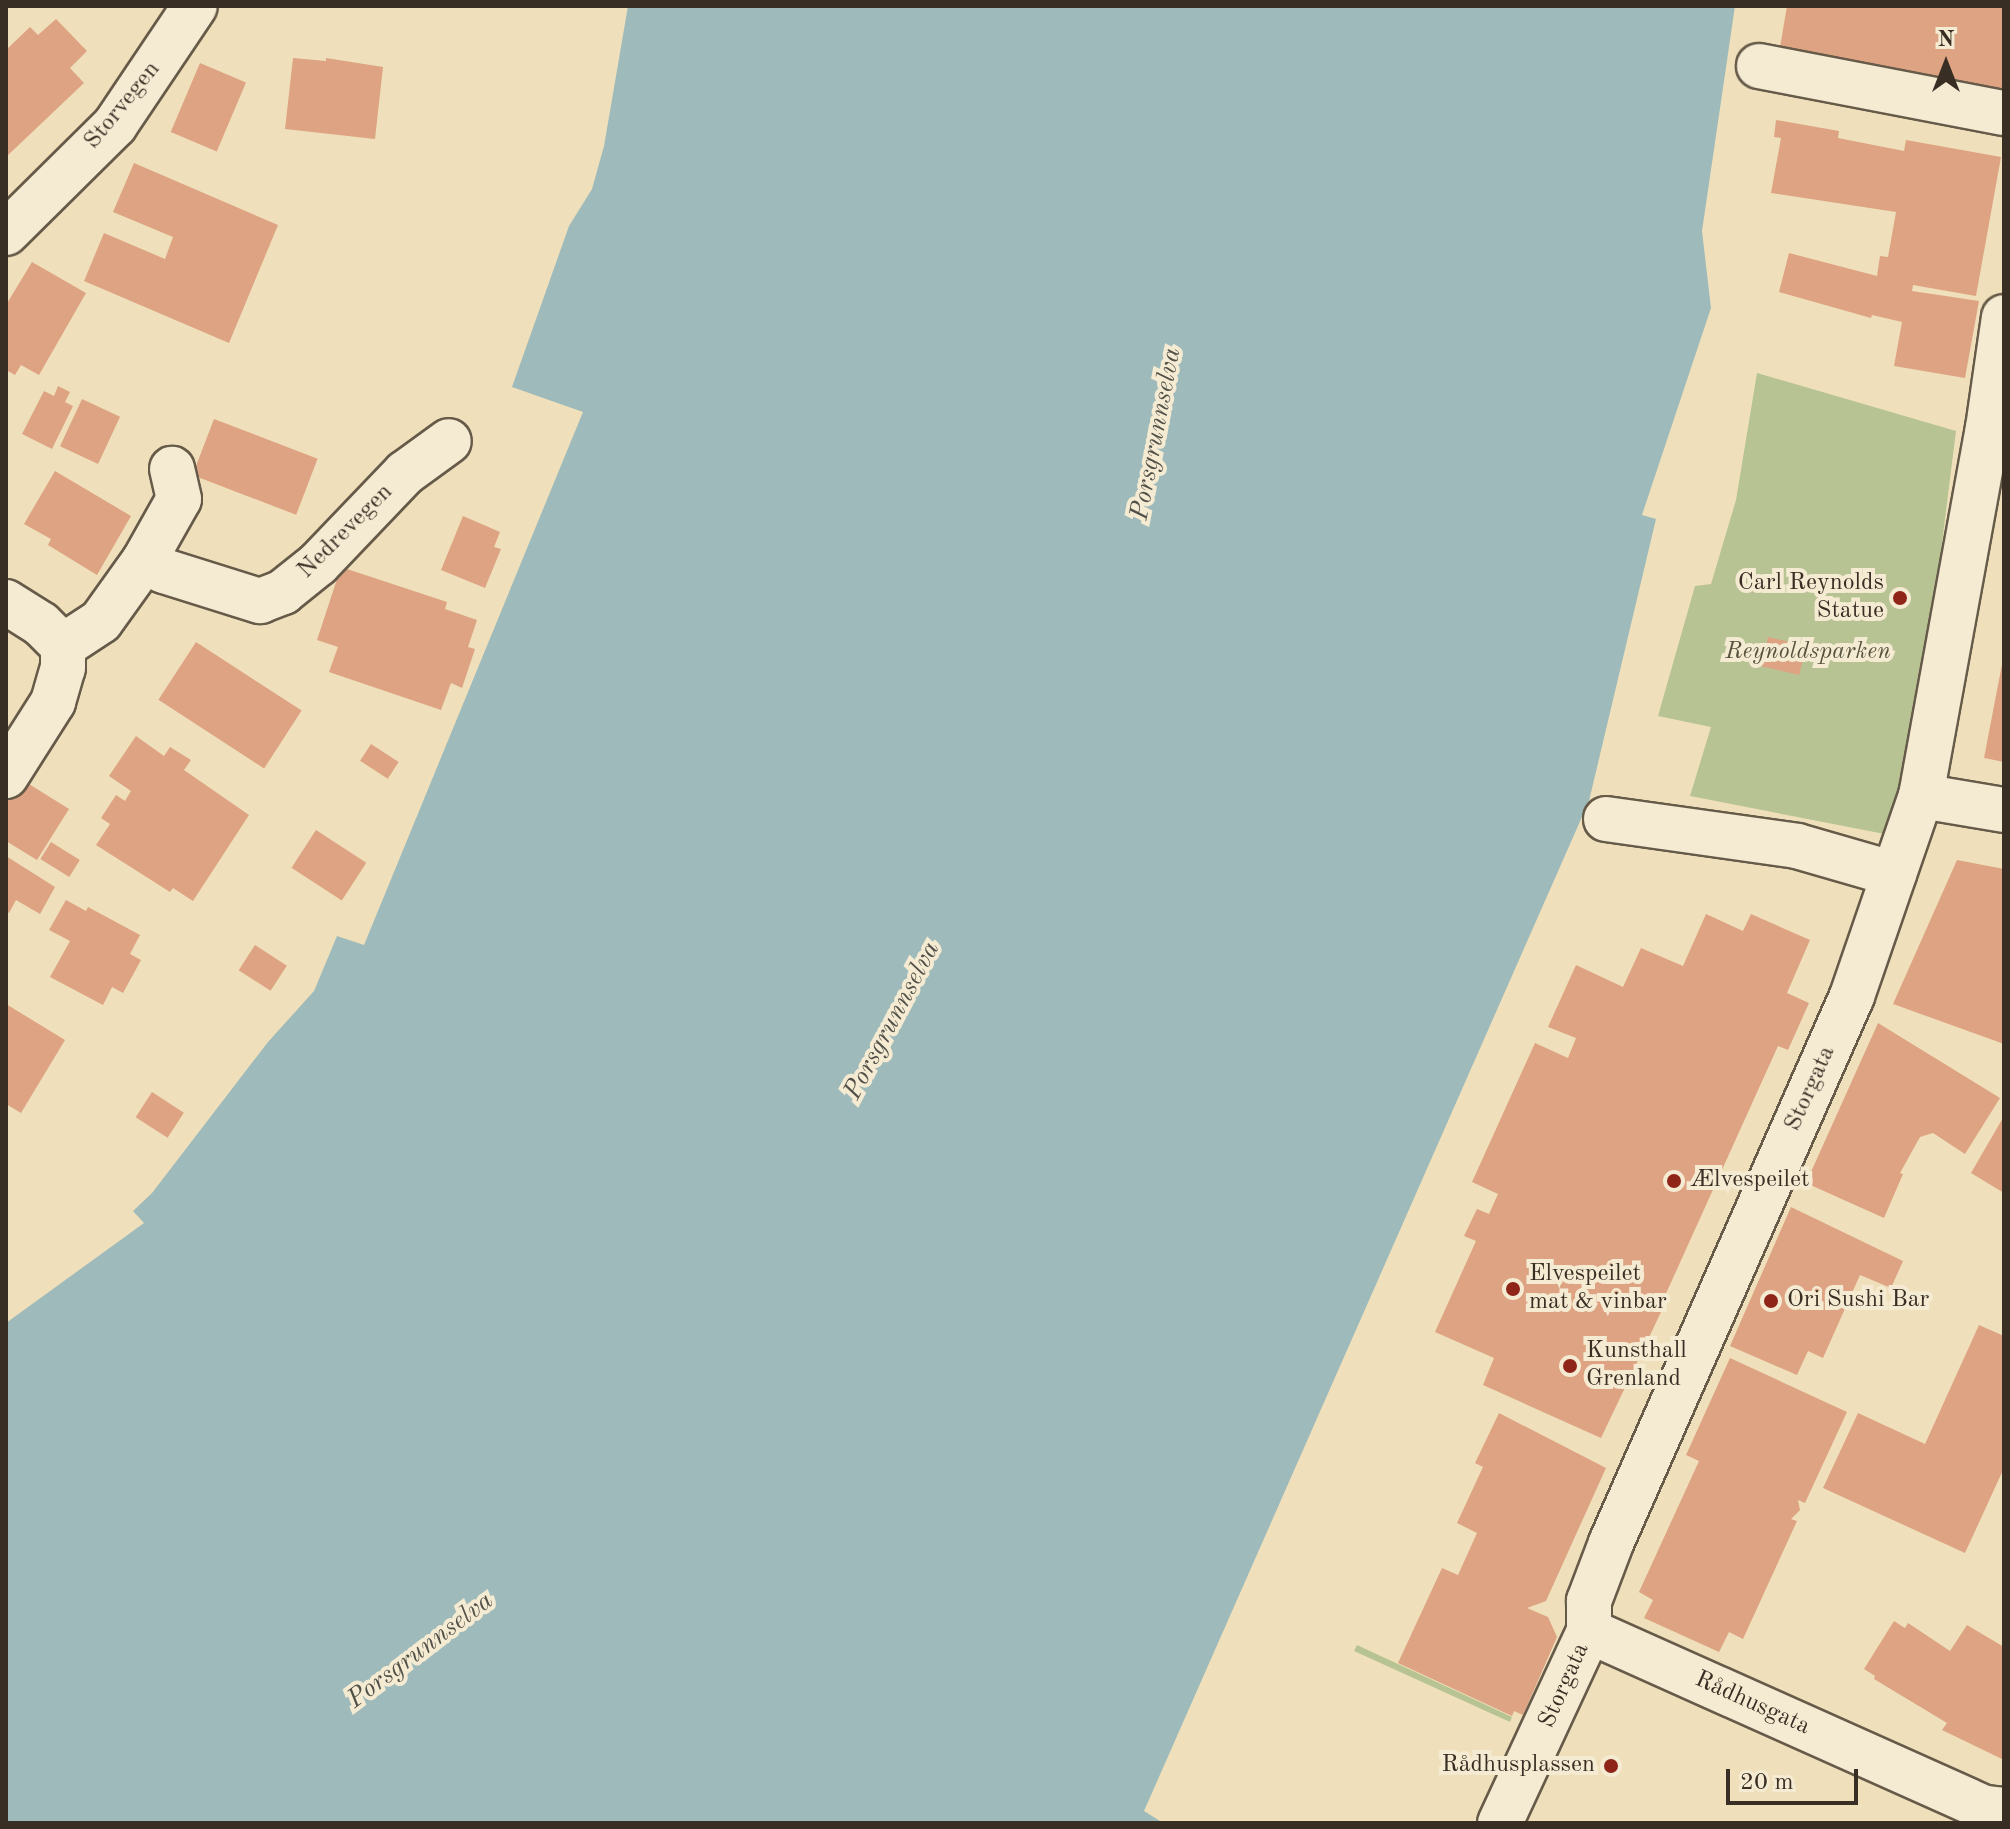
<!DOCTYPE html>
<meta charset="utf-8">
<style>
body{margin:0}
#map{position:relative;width:2010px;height:1829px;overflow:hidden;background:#efe0bb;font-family:"Old Standard TT",serif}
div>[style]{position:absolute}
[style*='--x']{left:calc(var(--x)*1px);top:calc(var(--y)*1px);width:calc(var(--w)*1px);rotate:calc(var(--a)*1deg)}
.green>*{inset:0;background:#b7c392}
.water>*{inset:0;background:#9ebaba}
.building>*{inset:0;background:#dda382;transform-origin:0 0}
.roads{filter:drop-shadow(2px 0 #665a49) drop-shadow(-2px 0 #665a49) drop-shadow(0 2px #665a49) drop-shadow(0 -2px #665a49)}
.minor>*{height:44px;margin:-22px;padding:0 22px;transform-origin:22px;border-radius:22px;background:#f5ebd3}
.dots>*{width:22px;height:22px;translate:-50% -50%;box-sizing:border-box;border:4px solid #f5ebd3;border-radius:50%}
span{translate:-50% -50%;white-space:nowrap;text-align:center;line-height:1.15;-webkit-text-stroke:8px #f5ebd3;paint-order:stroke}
.street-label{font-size:24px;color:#382e23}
.poi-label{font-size:24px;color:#382e23}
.right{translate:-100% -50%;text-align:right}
.left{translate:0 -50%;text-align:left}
.park-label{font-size:24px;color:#58533f;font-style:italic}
.water-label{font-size:26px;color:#525149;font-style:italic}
.frame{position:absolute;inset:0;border:8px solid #382e23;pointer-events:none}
.north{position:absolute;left:1906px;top:24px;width:80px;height:80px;-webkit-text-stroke:6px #f5ebd3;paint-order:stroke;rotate:0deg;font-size:22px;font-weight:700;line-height:32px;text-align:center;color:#382e23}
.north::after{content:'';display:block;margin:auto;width:28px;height:36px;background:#382e23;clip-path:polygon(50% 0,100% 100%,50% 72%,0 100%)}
.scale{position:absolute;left:1726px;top:1769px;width:132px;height:36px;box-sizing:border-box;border:4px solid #382e23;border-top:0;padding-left:10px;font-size:24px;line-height:28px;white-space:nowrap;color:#382e23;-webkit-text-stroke:6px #f5ebd3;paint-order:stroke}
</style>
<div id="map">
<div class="green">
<div style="clip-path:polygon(1757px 373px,1956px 431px,1905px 838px,1690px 796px,1711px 727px,1658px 716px,1695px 586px,1711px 584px,1736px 500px)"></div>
<div style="clip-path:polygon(1357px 1645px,1512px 1717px,1510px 1722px,1354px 1651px)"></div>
</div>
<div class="water">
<div style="clip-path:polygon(628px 6px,1735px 6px,1702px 231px,1711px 308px,1642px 515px,1656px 519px,1589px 801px,1144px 1811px,1160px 1821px,1159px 1823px,6px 1823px,6px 1323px,144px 1223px,133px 1211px,152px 1193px,268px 1042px,314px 991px,337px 936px,364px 945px,583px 412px,512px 387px,569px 226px,592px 189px,604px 146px)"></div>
</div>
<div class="building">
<div style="clip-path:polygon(1787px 6px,2004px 6px,2004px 90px,1978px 85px,1977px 93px,1779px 53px)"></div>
<div style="clip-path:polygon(56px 19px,87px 51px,70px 68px,84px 83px,6px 157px,6px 50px,30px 27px,38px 35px)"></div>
<div style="clip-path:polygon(293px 58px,326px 61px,326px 58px,383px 67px,375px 139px,285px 129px)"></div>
<div style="left:200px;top:63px;width:50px;height:75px;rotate:23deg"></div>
<div style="clip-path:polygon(1776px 120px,1839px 131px,1838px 138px,1904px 151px,1906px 140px,2001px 157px,1976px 296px,1913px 285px,1912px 291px,1979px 301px,1965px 378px,1894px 366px,1902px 322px,1872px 315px,1871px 318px,1779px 292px,1789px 253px,1877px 276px,1880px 256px,1888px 257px,1896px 212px,1771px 193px,1781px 138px,1774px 137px)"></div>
<div style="clip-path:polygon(134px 163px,278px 225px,229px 343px,84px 281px,104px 233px,165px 259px,173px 237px,113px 212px)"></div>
<div style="clip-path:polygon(32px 262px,86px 293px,39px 375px,21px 365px,15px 375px,6px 370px,6px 305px)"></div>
<div style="clip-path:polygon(58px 386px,70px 392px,65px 402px,73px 406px,52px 449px,22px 434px,44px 391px,54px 396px)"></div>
<div style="left:82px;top:399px;width:42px;height:52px;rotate:25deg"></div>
<div style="left:214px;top:419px;width:111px;height:60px;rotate:21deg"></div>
<div style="clip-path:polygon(55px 471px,131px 516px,97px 575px,48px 545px,51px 539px,24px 524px)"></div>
<div style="clip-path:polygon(463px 516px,500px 532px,494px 547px,501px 549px,485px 588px,441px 570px)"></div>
<div style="clip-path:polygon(341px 567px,447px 602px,445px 609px,477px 620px,468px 647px,475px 649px,462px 688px,451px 683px,441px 710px,329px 672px,338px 647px,317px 640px)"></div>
<div style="left:1768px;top:637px;width:39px;height:30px;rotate:13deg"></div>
<div style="left:196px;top:642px;width:126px;height:69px;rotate:33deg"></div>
<div style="clip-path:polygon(2003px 659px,2004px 659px,2004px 762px,1984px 758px)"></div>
<div style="clip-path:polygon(136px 736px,164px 756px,170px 747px,191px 760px,184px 770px,249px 815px,193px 901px,173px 888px,170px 892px,96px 845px,110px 824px,101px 818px,116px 795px,125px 801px,131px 791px,109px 776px)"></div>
<div style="left:371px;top:744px;width:33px;height:20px;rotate:33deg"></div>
<div style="clip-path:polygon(21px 779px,69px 809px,37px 860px,6px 841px,6px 804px)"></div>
<div style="left:316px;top:830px;width:60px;height:45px;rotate:33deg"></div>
<div style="left:51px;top:842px;width:34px;height:20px;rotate:32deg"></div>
<div style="clip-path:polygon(6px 856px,55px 887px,40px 914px,16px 900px,9px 913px,6px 911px)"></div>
<div style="clip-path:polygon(1957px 860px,2004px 869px,2004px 1044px,1893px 1004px)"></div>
<div style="clip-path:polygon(66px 900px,86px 911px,88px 907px,140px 935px,130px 954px,141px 960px,123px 993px,112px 987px,103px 1005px,50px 977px,70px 941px,49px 930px)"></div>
<div style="clip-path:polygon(1706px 914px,1743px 931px,1751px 914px,1810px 940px,1787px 993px,1809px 1003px,1788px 1050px,1778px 1046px,1659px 1309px,1662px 1310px,1601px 1438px,1483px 1385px,1494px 1358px,1435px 1332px,1476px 1241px,1464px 1236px,1477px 1209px,1489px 1214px,1498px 1194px,1472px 1182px,1535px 1043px,1568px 1058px,1576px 1038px,1548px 1027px,1576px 965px,1623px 987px,1641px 948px,1683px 966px)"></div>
<div style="left:255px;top:945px;width:38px;height:30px;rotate:33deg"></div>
<div style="clip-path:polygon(6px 1004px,65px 1040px,21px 1113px,6px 1104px)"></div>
<div style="clip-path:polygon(1878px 1023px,2000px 1098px,1965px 1154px,1933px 1133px,1920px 1137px,1900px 1173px,1903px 1174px,1884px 1218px,1806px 1183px)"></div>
<div style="left:152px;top:1092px;width:38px;height:30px;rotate:33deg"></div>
<div style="clip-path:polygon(2004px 1116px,2004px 1193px,1971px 1173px)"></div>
<div style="clip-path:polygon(1791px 1207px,1903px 1261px,1891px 1288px,1860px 1275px,1823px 1358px,1808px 1351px,1797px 1375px,1730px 1346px)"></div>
<div style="clip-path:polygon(1979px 1325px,2004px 1336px,2004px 1468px,1965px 1553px,1823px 1488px,1858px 1413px,1925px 1444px)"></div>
<div style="clip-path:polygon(1730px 1358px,1847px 1412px,1805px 1503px,1798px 1500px,1800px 1510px,1791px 1519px,1797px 1521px,1743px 1639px,1729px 1632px,1719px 1652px,1644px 1618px,1653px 1600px,1639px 1592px,1699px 1461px,1686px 1455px)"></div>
<div style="clip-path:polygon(1499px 1413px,1606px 1468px,1546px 1601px,1527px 1608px,1548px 1617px,1557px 1637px,1523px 1715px,1514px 1711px,1512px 1716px,1398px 1663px,1442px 1568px,1458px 1575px,1477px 1533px,1457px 1523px,1483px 1467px,1475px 1463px)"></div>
<div style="clip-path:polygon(1894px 1621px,1905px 1628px,1908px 1623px,1950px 1651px,1967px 1625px,2004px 1647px,2004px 1760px,1942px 1730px,1947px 1723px,1874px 1679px,1875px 1676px,1864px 1669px)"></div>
</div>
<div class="roads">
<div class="minor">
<div style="--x:1759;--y:66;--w:249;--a:10.9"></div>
<div style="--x:6;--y:233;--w:153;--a:-44.7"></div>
<div style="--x:115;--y:125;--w:143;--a:-56.1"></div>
<div style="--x:144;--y:561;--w:22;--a:27"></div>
<div style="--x:164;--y:571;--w:101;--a:17.4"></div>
<div style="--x:260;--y:601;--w:25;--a:-21"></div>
<div style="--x:283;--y:592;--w:45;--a:-38.7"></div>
<div style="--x:318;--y:564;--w:126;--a:-46.3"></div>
<div style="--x:405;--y:473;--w:54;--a:-36"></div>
<div style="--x:6;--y:602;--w:41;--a:32.2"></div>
<div style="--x:41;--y:624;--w:31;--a:45"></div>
<div style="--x:63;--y:646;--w:45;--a:-33.3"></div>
<div style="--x:101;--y:621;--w:74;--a:-54.4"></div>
<div style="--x:144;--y:561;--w:71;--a:-60.6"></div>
<div style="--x:179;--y:499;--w:31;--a:-103"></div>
<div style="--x:6;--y:776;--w:88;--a:-57.6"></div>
<div style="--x:53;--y:702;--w:35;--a:-74"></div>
<div style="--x:63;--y:668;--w:22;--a:-90"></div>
<div style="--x:1921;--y:796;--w:84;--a:9.6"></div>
<div style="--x:1606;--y:819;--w:193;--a:8"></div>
<div style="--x:1797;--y:846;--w:101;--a:16.1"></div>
<div style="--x:1589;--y:1631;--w:434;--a:24.1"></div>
<div style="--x:1985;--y:1808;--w:19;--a:6"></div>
<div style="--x:1500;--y:1823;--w:212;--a:-65.1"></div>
<div style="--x:1589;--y:1631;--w:30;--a:-90"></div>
<div style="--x:1589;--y:1601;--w:62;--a:-69.2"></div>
<div style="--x:1611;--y:1543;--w:598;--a:-66.22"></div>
<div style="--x:1852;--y:996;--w:212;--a:-71"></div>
<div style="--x:1921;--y:796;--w:374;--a:-79.7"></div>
<div style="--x:1988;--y:428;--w:112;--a:-81.8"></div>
</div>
</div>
<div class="dots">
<div style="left:1900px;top:598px;background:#8f2418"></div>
<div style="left:1674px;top:1181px;background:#8f2418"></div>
<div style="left:1513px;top:1289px;background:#8f2418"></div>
<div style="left:1771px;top:1301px;background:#8f2418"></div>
<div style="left:1570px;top:1366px;background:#8f2418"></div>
<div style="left:1611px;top:1766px;background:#8f2418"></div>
</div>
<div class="street-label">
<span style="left:123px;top:106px;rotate:-51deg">Storvegen</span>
<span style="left:346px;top:532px;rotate:-45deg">Nedrevegen</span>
<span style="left:1811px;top:1089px;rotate:-66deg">Storgata</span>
<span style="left:1565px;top:1686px;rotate:-66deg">Storgata</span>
<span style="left:1752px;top:1704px;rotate:24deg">Rådhusgata</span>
</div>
<div class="poi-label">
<span class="right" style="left:1884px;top:598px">Carl Reynolds<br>Statue</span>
<span class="left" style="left:1690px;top:1181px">Ælvespeilet</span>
<span class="left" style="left:1529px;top:1289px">Elvespeilet<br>mat &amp; vinbar</span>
<span class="left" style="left:1787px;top:1301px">Ori Sushi Bar</span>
<span class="left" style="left:1586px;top:1366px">Kunsthall<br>Grenland</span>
<span class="right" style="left:1595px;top:1766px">Rådhusplassen</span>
</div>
<div class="park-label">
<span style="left:1808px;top:653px">Reynoldsparken</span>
</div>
<div class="water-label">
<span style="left:1157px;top:434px;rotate:-79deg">Porsgrunnselva</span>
<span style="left:893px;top:1021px;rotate:-62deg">Porsgrunnselva</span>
<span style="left:421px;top:1651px;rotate:-37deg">Porsgrunnselva</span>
</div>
<div class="frame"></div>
<div class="north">N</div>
<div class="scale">20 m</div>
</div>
